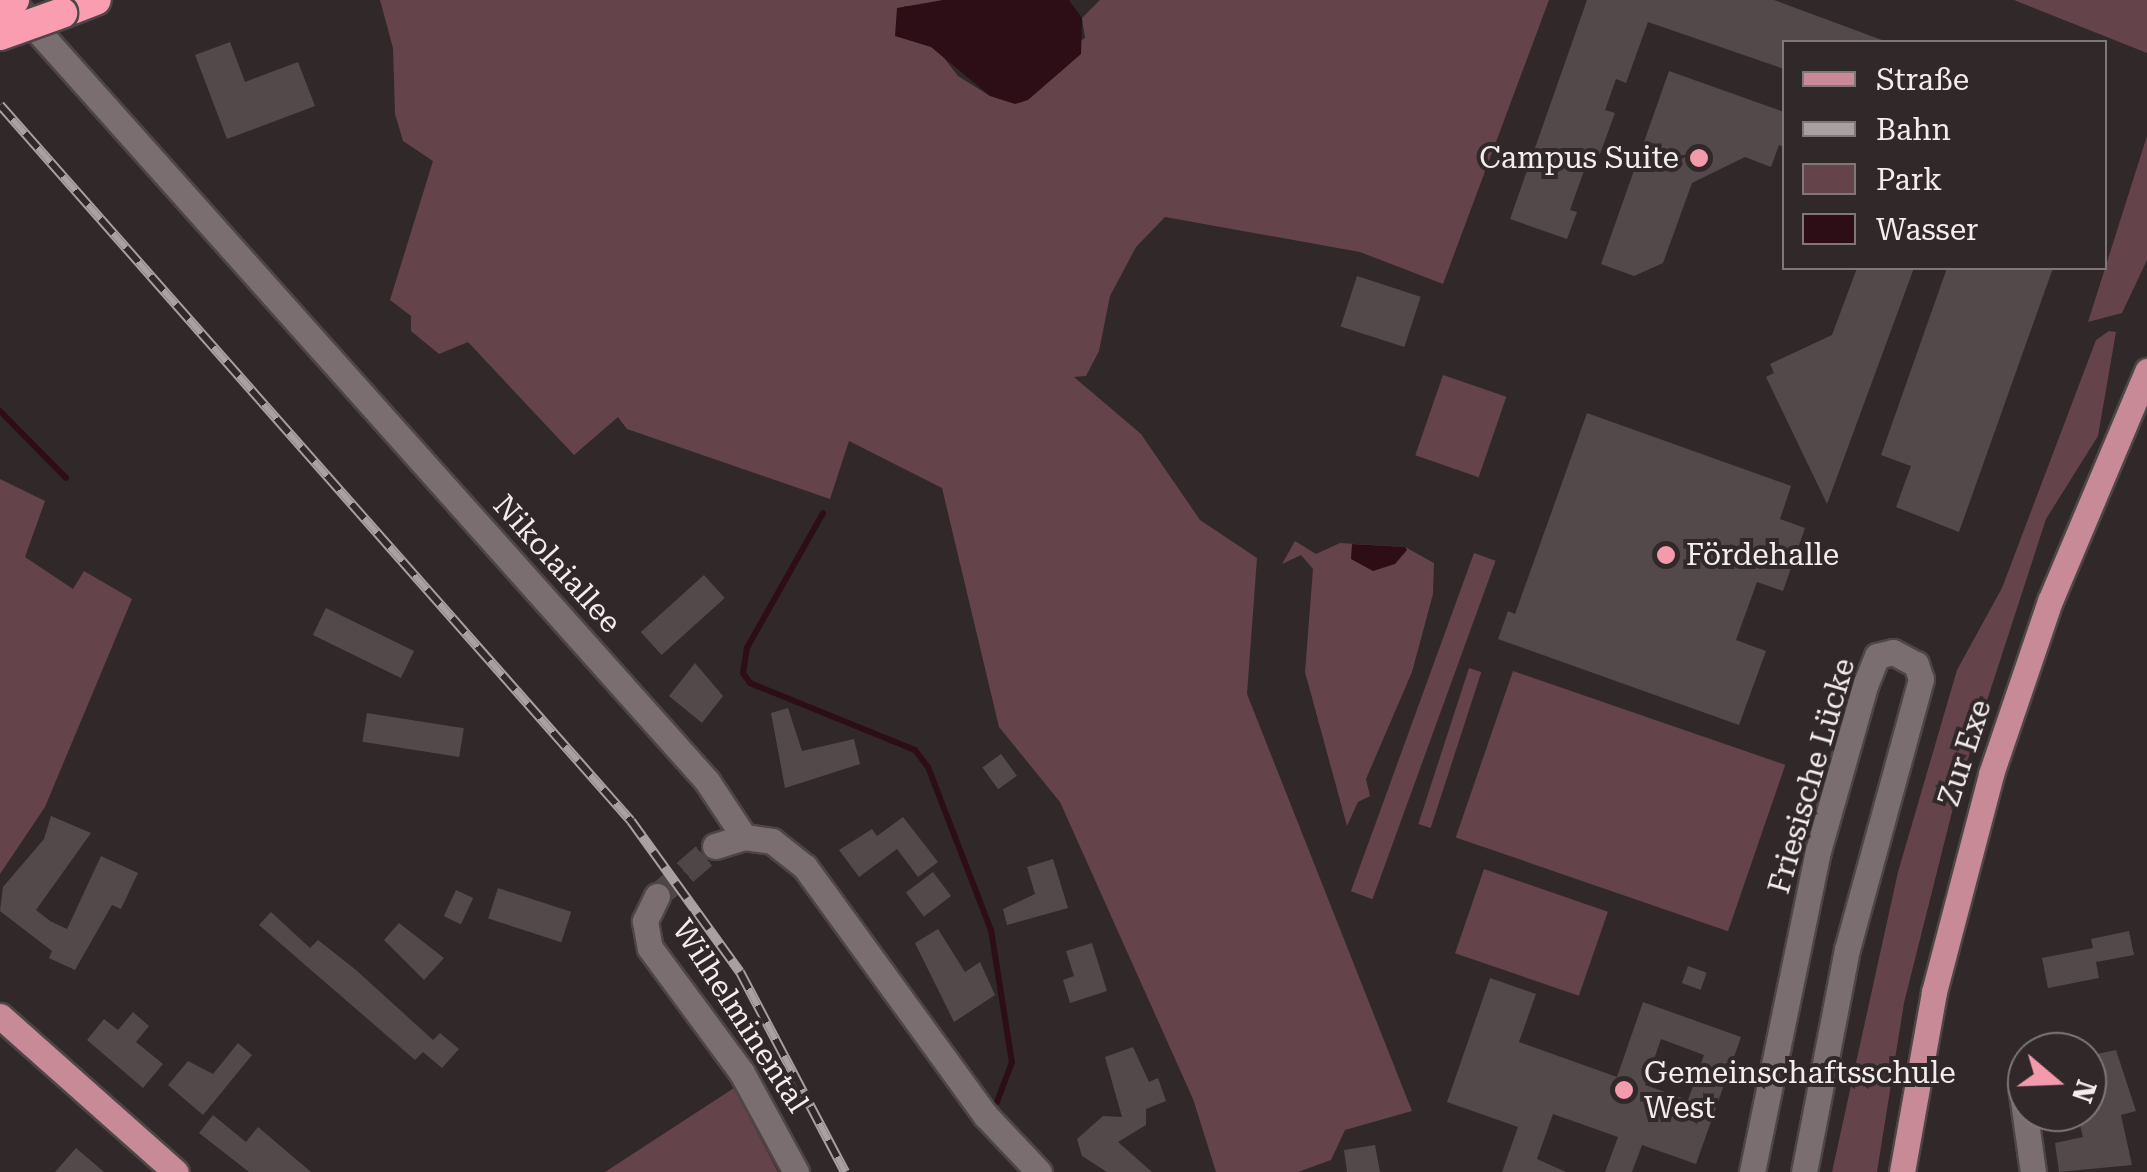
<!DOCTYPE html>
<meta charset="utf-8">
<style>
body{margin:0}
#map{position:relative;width:2147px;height:1172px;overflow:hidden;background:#312829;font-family:"Roboto Serif",serif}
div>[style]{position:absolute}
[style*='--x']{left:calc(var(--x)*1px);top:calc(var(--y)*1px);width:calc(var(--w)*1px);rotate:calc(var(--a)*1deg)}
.green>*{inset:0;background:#65434a;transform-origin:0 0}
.water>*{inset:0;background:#2e0e16}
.stream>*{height:6px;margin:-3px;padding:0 3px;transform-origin:3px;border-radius:3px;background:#2e0e16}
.building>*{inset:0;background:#53494a;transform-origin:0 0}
.minor-tunnel>*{height:25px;margin-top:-12.5px;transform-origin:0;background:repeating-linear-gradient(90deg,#4e4647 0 25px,transparent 0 37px)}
.roads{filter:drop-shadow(2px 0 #4e4547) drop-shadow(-2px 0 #4e4547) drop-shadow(0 2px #4e4547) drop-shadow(0 -2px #4e4547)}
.minor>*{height:25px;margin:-12.5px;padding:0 12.5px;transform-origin:12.5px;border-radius:12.5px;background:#7a6e70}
.major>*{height:25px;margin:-12.5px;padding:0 12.5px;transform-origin:12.5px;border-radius:12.5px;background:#c78a96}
.highway>*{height:30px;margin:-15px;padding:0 15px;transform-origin:15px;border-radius:15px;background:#fa9db0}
.rail>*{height:10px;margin-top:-5px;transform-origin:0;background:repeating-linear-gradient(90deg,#312829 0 19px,#a8a0a1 0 38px);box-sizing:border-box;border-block:2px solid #a8a0a1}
.bridges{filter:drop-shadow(2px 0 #4e4547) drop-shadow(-2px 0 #4e4547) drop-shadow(0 2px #4e4547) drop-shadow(0 -2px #4e4547)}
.highway-bridge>*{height:30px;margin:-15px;padding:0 15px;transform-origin:15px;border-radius:15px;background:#fa9db0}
.dots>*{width:28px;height:28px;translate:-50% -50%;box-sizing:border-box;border:5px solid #312829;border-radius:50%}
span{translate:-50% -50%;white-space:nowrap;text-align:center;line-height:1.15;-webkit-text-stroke:8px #312829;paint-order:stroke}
.poi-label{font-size:30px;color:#f4edee}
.right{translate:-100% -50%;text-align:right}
.left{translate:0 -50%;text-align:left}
.street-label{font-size:30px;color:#f4edee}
.legend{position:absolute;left:1782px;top:40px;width:325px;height:230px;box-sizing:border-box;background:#312829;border:2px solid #7f7778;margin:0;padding:12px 18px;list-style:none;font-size:30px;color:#f4edee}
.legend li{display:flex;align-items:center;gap:20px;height:50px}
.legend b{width:50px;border:2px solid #7f7778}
.north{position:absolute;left:2007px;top:1032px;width:100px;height:100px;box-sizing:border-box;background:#312829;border:2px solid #7f7778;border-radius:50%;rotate:109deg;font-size:28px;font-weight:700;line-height:40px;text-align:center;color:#f4edee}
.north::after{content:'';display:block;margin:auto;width:35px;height:45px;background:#f39aac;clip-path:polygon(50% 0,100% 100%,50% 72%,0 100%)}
</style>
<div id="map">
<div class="green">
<div style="clip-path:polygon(380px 0,943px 0,931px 7px,904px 6px,958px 76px,990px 96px,1085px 38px,1082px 18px,1100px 0,1549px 0,1443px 284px,1360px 252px,1165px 217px,1136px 247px,1110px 296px,1099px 351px,1086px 376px,1074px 377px,1141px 434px,1200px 520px,1257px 558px,1247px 694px,1412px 1111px,1345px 1130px,1331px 1160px,1298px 1172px,1216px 1172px,1193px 1099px,1060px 802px,999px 727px,942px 488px,849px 441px,830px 499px,627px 429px,618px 417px,574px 455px,468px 342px,439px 354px,411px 331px,411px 316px,390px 300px,433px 161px,403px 141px,395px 114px,393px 48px)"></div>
<div style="clip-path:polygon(2014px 0,2147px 0,2147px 53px)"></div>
<div style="clip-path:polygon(2147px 136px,2147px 260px,2122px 313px,2088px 322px)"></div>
<div style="clip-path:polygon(2109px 331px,2116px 332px,2098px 436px,2046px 519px,1956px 796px,1904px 1003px,1877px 1172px,1832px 1172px,1898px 872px,1957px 670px,2002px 588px,2096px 340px)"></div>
<div style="left:1443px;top:375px;width:67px;height:85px;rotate:19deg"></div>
<div style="clip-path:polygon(0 479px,45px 501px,25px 557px,73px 589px,84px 571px,132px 599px,45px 807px,0 874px)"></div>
<div style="clip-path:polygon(1295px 541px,1316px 554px,1340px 543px,1405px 547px,1434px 563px,1433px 594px,1412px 672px,1366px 779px,1370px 796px,1358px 802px,1347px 826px,1305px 672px,1313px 569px,1301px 555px,1282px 564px)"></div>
<div style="left:1474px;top:553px;width:23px;height:360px;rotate:20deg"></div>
<div style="left:1469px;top:668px;width:13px;height:164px;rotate:18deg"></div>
<div style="left:1513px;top:671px;width:288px;height:176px;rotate:19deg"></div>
<div style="left:1484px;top:869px;width:131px;height:89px;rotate:19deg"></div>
<div style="clip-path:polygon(734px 1088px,778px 1172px,605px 1172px)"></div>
</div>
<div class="water">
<div style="clip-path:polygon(943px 0,1069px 0,1082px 18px,1081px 54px,1028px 100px,1015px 104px,990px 96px,931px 47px,895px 36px,897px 8px)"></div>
<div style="clip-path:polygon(1352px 544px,1405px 547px,1407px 550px,1395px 564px,1373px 571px,1351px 559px)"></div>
</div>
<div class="stream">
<div style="--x:0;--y:411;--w:94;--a:45.4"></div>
<div style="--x:823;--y:513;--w:155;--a:119.4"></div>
<div style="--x:747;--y:648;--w:25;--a:99"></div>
<div style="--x:743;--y:673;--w:12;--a:55"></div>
<div style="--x:750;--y:683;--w:178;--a:22.1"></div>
<div style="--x:915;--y:750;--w:21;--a:53"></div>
<div style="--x:928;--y:767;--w:175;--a:68.9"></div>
<div style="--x:991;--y:930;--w:134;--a:81"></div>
<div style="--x:1012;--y:1062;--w:43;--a:110.6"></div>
</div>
<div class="building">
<div style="clip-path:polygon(1587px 0,1774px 0,1882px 40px,1784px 42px,1784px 69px,1648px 22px,1626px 83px,1616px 79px,1605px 110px,1615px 113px,1600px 154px,1591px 151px,1570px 210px,1577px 212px,1567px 239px,1510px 219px)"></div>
<div style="clip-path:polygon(230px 42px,245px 82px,298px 62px,315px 106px,227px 139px,195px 55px)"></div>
<div style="clip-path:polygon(1669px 71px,1784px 112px,1784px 147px,1779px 145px,1771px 167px,1745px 157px,1692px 183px,1663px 263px,1634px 276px,1601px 264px)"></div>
<div style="clip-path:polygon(1857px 268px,1914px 268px,1827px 504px,1766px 377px,1774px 373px,1770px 364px,1832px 335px)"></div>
<div style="clip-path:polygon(1947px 268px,2053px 268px,1959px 532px,1896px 507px,1911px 466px,1881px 455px)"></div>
<div style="left:1357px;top:276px;width:67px;height:53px;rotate:18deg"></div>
<div style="clip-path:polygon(1587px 413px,1791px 486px,1780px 519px,1805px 528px,1783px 591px,1757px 582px,1736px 640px,1766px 651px,1739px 725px,1498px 639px,1508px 611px,1515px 614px)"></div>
<div style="left:704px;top:575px;width:31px;height:85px;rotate:48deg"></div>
<div style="left:326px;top:608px;width:98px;height:30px;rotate:26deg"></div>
<div style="clip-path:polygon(695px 663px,723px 696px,702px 723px,669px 696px)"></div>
<div style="clip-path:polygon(788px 708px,802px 751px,854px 739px,860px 764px,785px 788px,771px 713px)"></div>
<div style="left:367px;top:713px;width:98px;height:29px;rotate:9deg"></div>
<div style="left:1001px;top:754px;width:27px;height:23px;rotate:54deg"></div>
<div style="clip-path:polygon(51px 816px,91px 833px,36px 910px,50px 921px,67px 929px,101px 856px,138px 873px,121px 909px,112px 905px,75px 970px,49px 958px,52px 951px,0 911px,3px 887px,44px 839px)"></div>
<div style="clip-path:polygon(903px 817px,938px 862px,918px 877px,897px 849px,859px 877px,839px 850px,872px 829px,877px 836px)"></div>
<div style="clip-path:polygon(1053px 859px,1068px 908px,1007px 925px,1003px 909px,1035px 894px,1027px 867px)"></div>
<div style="left:933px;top:872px;width:30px;height:34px;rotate:53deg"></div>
<div style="left:498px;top:888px;width:77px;height:32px;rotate:18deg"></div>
<div style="left:456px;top:890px;width:19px;height:29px;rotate:25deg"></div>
<div style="clip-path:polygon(271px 912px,310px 948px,318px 940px,356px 970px,433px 1040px,440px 1033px,459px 1049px,442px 1068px,423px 1052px,415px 1060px,259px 925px)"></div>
<div style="clip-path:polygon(399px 923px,444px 958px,424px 980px,384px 940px)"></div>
<div style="clip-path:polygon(938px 929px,965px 972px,980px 962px,995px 995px,954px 1022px,915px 943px)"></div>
<div style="clip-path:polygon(2129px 931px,2134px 955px,2096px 962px,2099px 978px,2048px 988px,2042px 958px,2093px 948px,2091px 939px)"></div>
<div style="clip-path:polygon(1092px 943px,1107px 991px,1070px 1003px,1063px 980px,1074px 976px,1066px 951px)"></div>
<div style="left:1688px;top:966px;width:20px;height:18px;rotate:20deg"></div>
<div style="clip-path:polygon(evenodd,1490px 978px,1536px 994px,1519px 1042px,1617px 1077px,1643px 1002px,1741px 1037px,1696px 1164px,1642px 1145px,1632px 1172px,1605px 1172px,1618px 1137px,1553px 1114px,1537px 1159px,1566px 1172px,1502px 1172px,1518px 1127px,1447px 1102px,1490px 978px,1661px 1039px,1704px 1055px,1688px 1100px,1645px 1085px,1661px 1039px)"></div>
<div style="clip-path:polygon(133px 1012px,149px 1026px,136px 1042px,163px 1064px,143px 1088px,87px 1040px,104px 1019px,118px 1030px)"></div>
<div style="clip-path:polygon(238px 1043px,252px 1055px,203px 1115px,168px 1085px,188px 1061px,213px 1074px)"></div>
<div style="clip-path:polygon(1133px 1047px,1149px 1082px,1158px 1078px,1166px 1101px,1146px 1109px,1146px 1125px,1118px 1142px,1152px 1172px,1107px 1172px,1082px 1156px,1077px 1139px,1103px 1116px,1122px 1117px,1105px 1057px)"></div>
<div style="clip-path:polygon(2116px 1050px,2136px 1111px,2121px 1115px,2132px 1165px,2059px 1172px,2055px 1143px,2083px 1137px,2077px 1112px,2087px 1112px,2087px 1056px)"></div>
<div style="clip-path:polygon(213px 1115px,246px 1142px,258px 1127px,311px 1172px,249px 1172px,199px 1133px)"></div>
<div style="clip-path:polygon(1375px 1145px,1380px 1172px,1347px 1172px,1344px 1150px)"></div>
<div style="clip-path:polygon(76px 1148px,104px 1172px,55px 1172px)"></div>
</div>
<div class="minor-tunnel">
<div style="--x:657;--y:896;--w:77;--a:-40.8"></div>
</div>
<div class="roads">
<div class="minor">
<div style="--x:20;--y:11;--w:1032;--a:48.26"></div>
<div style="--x:707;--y:781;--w:67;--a:56.5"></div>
<div style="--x:715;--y:846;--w:30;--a:-17"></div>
<div style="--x:744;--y:837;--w:28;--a:8"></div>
<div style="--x:772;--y:841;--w:42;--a:38.2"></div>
<div style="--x:805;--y:867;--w:308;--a:54"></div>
<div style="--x:986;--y:1116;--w:77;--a:46.6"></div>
<div style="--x:657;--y:896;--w:28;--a:116"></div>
<div style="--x:645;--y:921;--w:27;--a:80"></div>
<div style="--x:650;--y:948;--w:155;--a:53.6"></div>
<div style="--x:742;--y:1073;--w:113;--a:61.4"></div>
<div style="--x:2021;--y:1086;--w:87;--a:82.1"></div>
<div style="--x:1752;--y:1172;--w:328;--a:-78.4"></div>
<div style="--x:1818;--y:851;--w:175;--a:-74.1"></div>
<div style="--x:1866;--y:683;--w:29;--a:-68"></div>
<div style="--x:1877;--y:656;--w:16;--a:-14"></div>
<div style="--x:1893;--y:652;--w:26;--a:28"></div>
<div style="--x:1916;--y:664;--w:16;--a:72"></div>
<div style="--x:1921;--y:679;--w:280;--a:105.3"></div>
<div style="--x:1847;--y:949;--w:227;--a:100.9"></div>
</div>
<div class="major">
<div style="--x:0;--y:1016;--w:235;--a:41.6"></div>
<div style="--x:1902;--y:1172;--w:183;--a:-79.9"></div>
<div style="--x:1934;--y:992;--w:225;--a:-75.3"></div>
<div style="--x:1991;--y:774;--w:183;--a:-71.2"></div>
<div style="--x:2050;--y:601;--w:250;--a:-67.1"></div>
</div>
<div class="highway">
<div style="--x:62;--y:13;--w:36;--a:-21"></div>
</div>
</div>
<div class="rail">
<div style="--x:0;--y:105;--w:954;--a:48.61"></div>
<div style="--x:631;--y:821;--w:186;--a:54.2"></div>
<div style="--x:740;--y:972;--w:226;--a:62.3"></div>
</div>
<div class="bridges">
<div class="highway-bridge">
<div style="--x:0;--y:5;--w:15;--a:-20"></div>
<div style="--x:0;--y:35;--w:66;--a:-19.5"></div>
</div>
</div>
<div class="dots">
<div style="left:1699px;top:158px;background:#f39aac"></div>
<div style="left:1666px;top:555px;background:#f39aac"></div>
<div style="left:1624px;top:1090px;background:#f39aac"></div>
</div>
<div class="poi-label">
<span class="right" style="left:1679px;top:158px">Campus Suite</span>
<span class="left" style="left:1686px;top:555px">Fördehalle</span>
<span class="left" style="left:1644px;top:1090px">Gemeinschaftsschule<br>West</span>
</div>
<div class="street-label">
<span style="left:557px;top:564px;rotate:48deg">Nikolaiallee</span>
<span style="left:1965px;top:753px;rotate:-72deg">Zur Exe</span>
<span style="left:1812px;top:776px;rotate:-74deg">Friesische Lücke</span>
<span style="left:740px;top:1016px;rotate:57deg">Wilhelminental</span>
</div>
<ul class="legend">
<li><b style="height:12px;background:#c78a96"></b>Straße</li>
<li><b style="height:12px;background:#a8a0a1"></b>Bahn</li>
<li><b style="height:28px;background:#65434a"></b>Park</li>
<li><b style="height:28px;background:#2e0e16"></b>Wasser</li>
</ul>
<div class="north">N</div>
</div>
